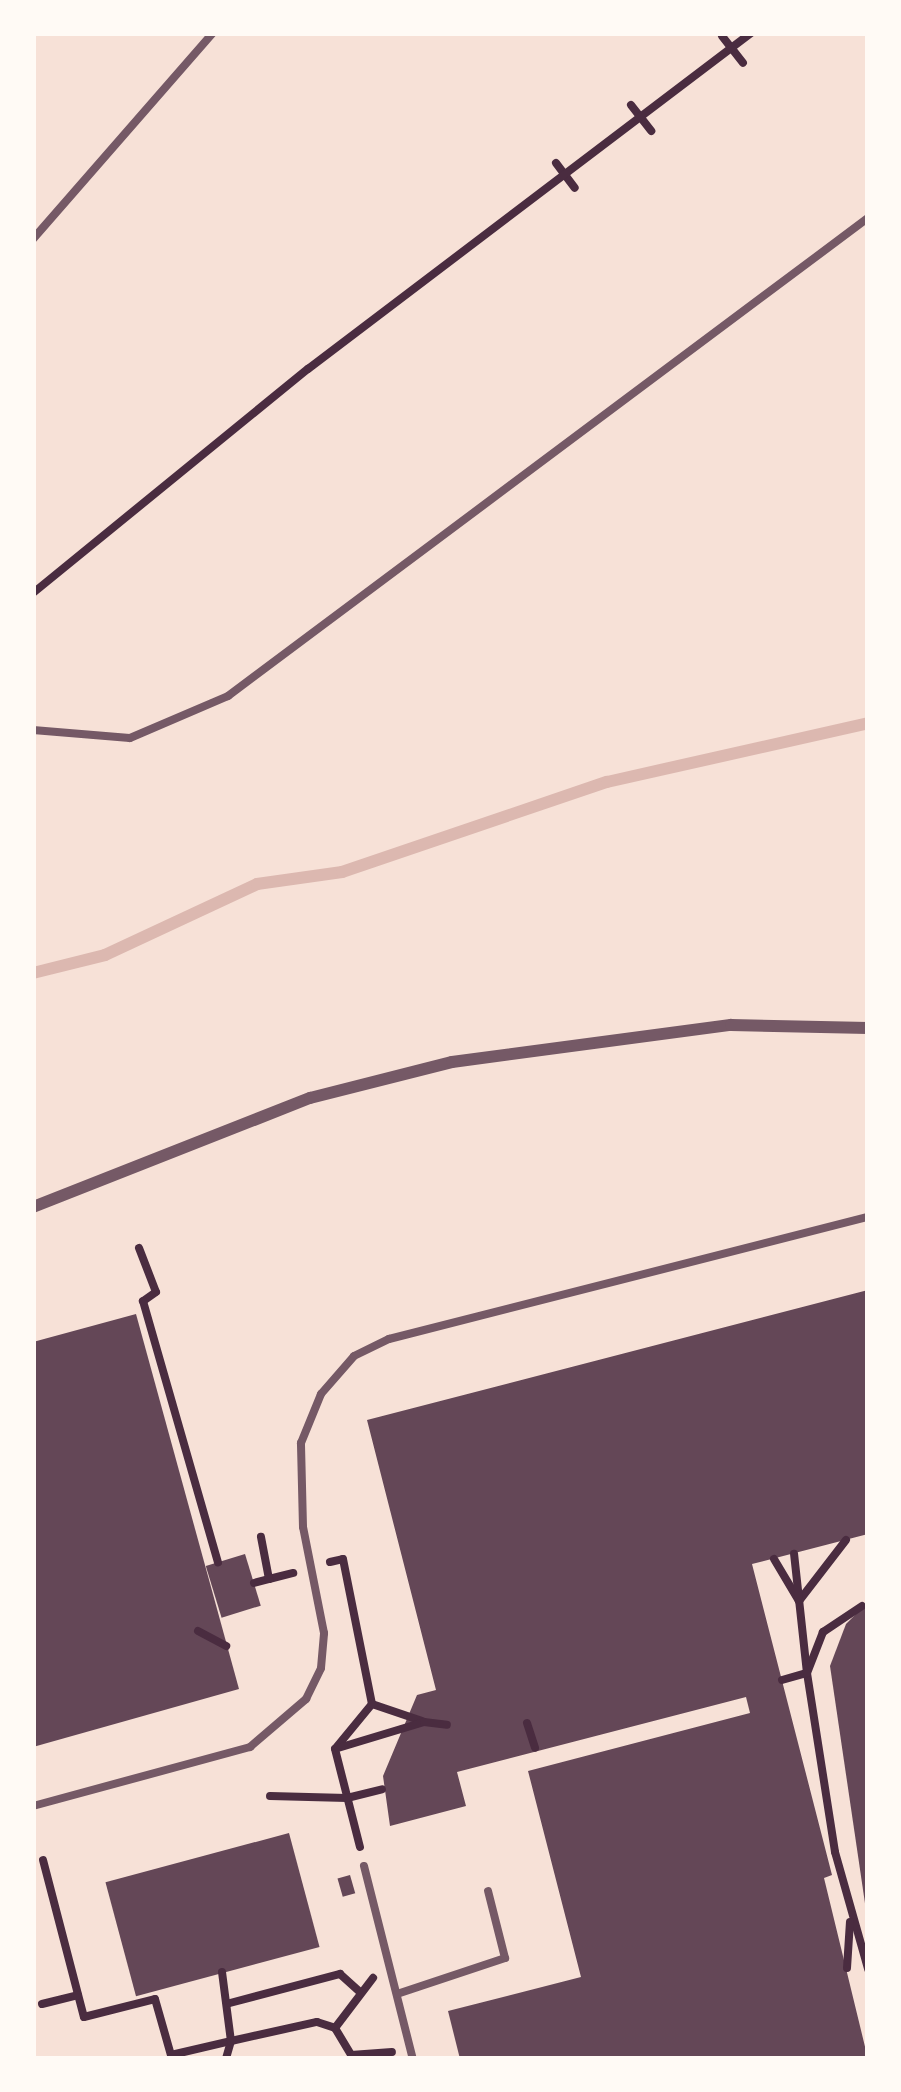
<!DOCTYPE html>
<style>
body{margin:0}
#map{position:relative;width:901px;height:2092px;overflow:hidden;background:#f7e1d7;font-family:"Work Sans",sans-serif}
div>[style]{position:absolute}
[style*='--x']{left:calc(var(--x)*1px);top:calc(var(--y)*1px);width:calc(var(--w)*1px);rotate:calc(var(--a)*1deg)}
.stream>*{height:12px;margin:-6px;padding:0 6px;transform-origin:6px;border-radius:6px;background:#dcb8b0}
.building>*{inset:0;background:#644757;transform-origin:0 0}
.path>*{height:8px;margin:-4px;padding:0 4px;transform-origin:4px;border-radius:4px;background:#4a2c40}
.service>*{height:8px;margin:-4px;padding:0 4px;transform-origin:4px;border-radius:4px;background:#755966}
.minor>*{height:12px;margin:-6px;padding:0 6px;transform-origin:6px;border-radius:6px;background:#755966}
span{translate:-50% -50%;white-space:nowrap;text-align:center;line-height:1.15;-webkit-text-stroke:12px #fffaf5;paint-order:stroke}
.frame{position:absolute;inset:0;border:36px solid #fffaf5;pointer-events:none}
</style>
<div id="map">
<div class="stream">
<div style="--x:33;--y:973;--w:74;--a:-14"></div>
<div style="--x:105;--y:955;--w:168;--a:-25"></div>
<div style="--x:257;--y:884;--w:86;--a:-8"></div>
<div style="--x:342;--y:872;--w:280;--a:-18.8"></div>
<div style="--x:607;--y:782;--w:268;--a:-12.7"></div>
</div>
<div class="building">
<div style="clip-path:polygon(868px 1290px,868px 1534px,752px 1564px,832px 1875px,824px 1878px,868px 2059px,460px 2059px,448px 2011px,581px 1977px,528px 1771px,750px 1713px,746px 1697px,457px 1772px,466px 1806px,390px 1826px,383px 1776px,417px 1695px,436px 1690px,367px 1420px)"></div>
<div style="clip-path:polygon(136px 1314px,239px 1689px,33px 1747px,33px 1342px)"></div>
<div style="left:245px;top:1554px;width:54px;height:41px;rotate:73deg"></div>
<div style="clip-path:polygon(868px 1602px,868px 1910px,866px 1910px,830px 1666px,846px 1624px)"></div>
<div style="left:289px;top:1833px;width:118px;height:190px;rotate:75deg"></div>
<div style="left:350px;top:1875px;width:19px;height:13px;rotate:74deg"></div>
</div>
<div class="path">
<div style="--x:722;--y:36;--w:34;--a:52"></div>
<div style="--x:631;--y:105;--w:33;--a:52"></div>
<div style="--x:556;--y:163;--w:31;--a:53"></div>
<div style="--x:33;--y:593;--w:355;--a:-39.2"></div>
<div style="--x:308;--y:369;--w:556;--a:-37.18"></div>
<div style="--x:139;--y:1248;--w:47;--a:68.9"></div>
<div style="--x:156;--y:1292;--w:16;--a:145"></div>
<div style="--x:143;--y:1301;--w:272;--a:74"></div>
<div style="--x:774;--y:1559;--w:49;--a:59.2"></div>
<div style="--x:799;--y:1601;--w:77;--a:-52.4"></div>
<div style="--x:330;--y:1562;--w:13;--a:-13"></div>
<div style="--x:343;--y:1559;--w:148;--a:78.7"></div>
<div style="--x:372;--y:1704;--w:58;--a:129.4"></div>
<div style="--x:335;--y:1749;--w:101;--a:75.7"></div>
<div style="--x:269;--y:1579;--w:25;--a:-14"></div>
<div style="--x:254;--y:1583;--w:16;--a:-15"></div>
<div style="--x:269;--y:1579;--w:43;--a:-100.8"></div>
<div style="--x:862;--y:1606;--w:47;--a:146.3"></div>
<div style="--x:823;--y:1632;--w:44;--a:111.3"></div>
<div style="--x:807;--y:1673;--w:181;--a:81.1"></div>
<div style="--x:835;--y:1852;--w:122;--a:74.2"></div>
<div style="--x:198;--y:1631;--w:32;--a:28"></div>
<div style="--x:782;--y:1680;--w:26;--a:-16"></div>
<div style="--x:807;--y:1673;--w:120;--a:-96.2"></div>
<div style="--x:372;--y:1704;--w:53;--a:18.8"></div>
<div style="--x:527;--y:1723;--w:26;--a:72"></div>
<div style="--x:338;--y:1748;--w:90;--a:-16.8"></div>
<div style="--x:424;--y:1722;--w:23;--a:7"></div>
<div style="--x:270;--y:1796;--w:77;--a:1.5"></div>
<div style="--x:347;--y:1798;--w:36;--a:-14"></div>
<div style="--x:43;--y:1860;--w:162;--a:75.4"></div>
<div style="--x:84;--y:2017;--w:73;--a:-14.2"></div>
<div style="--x:155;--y:1999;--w:58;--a:74.1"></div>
<div style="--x:171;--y:2055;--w:62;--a:-13.1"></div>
<div style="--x:231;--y:2041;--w:19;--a:106"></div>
<div style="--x:847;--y:1968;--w:46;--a:-86.3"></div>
<div style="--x:222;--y:1972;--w:70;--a:82.6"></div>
<div style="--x:231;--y:2041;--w:88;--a:-12.5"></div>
<div style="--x:317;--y:2022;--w:19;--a:18"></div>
<div style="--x:335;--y:2028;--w:31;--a:59"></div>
<div style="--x:351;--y:2055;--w:41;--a:-4.2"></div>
<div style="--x:230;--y:2003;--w:114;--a:-14.8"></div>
<div style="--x:340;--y:1974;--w:25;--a:42"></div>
<div style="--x:42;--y:2004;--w:37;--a:-14"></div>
<div style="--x:335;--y:2028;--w:63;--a:-52.8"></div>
</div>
<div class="service">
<div style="--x:33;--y:239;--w:274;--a:-48.9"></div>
<div style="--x:33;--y:730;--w:97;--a:4.7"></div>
<div style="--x:130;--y:738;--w:107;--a:-23.2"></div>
<div style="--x:228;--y:696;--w:799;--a:-36.76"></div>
<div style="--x:33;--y:1806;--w:225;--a:-15.2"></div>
<div style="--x:250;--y:1747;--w:74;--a:-40.6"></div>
<div style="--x:306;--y:1699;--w:34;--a:-64"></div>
<div style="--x:321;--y:1668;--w:35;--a:-85"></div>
<div style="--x:324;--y:1633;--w:108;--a:-101.2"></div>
<div style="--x:303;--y:1527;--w:84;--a:-91.4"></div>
<div style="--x:301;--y:1443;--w:53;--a:-67.8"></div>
<div style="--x:321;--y:1394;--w:50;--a:-49"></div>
<div style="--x:354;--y:1356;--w:39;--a:-26"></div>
<div style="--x:389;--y:1339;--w:494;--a:-14.3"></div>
<div style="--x:364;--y:1866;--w:199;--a:75.8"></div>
<div style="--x:397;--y:1994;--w:114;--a:-18.4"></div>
<div style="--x:505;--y:1958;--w:69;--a:-104.2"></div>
</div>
<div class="minor">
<div style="--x:33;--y:1207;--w:298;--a:-21.5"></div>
<div style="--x:310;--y:1098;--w:146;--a:-14.2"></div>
<div style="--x:452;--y:1062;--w:281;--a:-7.6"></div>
<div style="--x:731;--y:1025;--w:137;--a:1.3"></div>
</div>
<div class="frame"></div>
</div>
